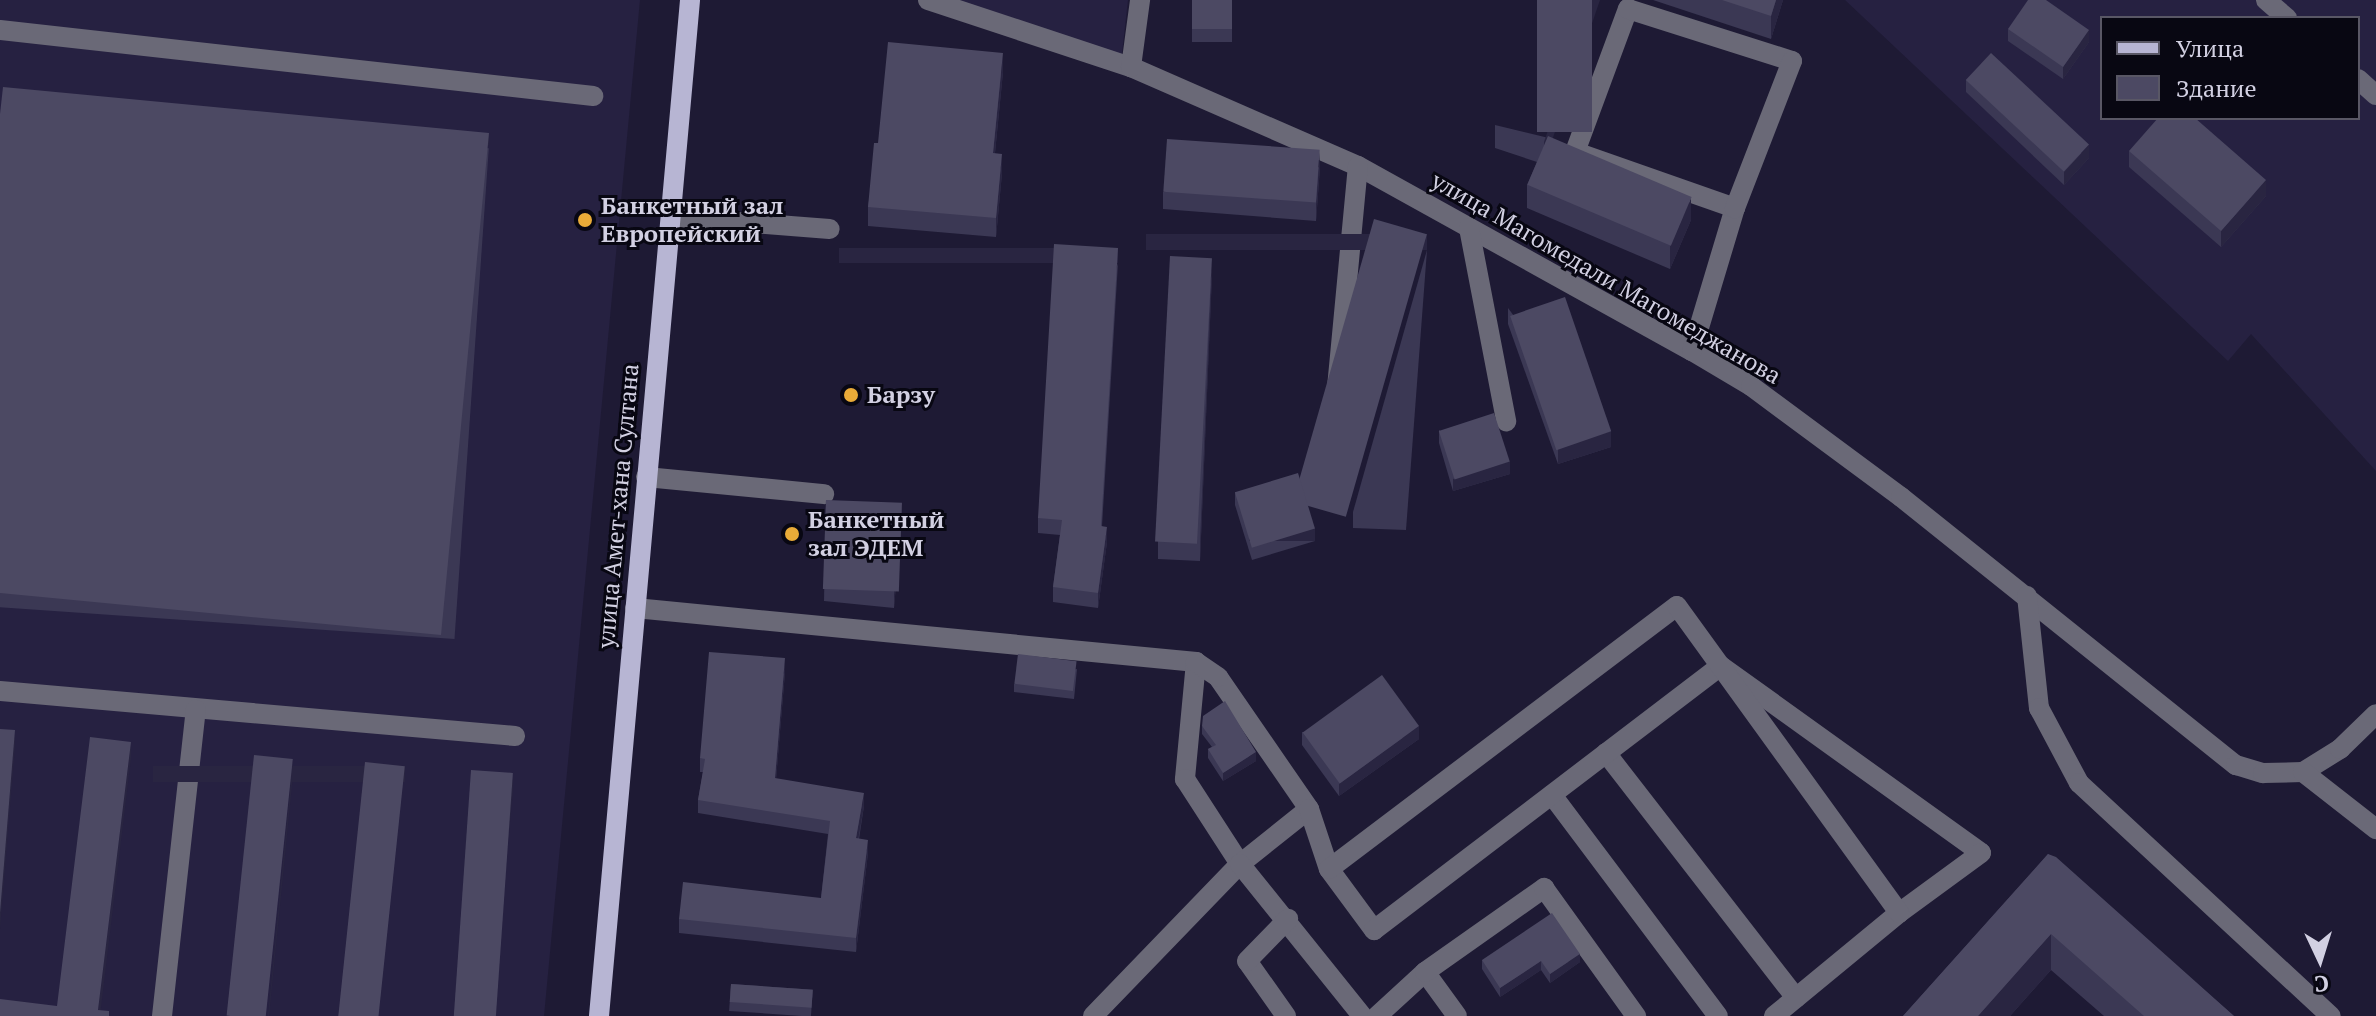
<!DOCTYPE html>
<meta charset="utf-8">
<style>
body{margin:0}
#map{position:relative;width:2376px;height:1016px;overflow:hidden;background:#1e1a34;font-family:"PT Serif",serif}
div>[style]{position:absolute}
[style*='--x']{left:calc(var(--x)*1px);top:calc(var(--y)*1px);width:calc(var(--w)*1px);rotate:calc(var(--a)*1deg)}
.built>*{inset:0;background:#262141}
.minor>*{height:20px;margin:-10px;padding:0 10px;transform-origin:10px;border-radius:10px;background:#6a6977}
.major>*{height:20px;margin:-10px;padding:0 10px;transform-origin:10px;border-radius:10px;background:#b7b5d3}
.wall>*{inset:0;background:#3b3854;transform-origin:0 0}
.shaded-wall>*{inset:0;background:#292541;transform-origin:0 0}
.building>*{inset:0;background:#4c4963;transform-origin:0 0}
.dots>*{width:22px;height:22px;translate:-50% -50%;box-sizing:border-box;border:4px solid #080712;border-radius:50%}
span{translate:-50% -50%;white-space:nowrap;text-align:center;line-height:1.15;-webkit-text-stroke:6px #080712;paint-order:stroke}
.poi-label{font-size:24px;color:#d2d0e2;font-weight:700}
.left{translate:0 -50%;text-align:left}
.street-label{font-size:24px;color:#d2d0e2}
.legend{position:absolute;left:2100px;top:16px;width:260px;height:104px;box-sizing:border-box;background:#080712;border:2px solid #595765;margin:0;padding:10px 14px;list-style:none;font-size:24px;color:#d2d0e2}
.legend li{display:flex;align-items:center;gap:16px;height:40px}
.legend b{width:40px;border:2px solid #595765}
.north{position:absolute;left:2280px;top:920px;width:80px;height:80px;-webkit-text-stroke:6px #080712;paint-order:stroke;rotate:176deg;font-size:22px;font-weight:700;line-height:32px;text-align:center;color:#d2d0e2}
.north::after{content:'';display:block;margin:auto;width:28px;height:36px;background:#d2d0e2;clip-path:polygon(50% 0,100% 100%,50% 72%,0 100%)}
</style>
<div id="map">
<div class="built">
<div style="clip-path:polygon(0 0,640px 0,544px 1016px,0 1016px)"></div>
<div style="clip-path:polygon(923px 0,1128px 0,1120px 71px)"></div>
<div style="clip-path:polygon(evenodd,1845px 0,2376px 0,2376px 471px,2251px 334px,2228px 361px,1845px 0,2102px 18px,2358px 18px,2358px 118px,2102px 118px,2102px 18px)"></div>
</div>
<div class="minor">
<div style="--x:928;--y:0;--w:214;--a:18.3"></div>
<div style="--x:1131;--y:67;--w:248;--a:23.6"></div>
<div style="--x:1358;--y:166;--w:382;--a:29"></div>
<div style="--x:1692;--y:351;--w:69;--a:30.7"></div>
<div style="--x:1751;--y:386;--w:187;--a:36.5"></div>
<div style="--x:1901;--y:497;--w:429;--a:38.7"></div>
<div style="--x:2236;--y:765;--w:28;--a:17"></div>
<div style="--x:2263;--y:773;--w:40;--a:-1.4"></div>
<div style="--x:2303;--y:772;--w:44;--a:-31.9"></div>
<div style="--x:2340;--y:749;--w:50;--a:-44.2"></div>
<div style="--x:2266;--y:0;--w:28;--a:41"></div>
<div style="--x:0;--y:30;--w:597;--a:6.35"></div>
<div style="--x:1131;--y:67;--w:68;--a:-82.3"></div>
<div style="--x:2358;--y:79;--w:24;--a:42"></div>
<div style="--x:671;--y:217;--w:159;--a:4.3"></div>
<div style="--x:1469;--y:228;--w:197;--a:79.1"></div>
<div style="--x:1692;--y:351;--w:149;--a:-73.3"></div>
<div style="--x:1735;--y:208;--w:170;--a:-160.7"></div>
<div style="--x:1575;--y:152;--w:153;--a:-69.7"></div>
<div style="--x:1628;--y:9;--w:172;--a:17.6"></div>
<div style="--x:1792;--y:61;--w:158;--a:111.2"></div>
<div style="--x:1331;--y:451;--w:286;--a:-84.6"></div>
<div style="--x:646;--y:477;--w:179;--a:5.5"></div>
<div style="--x:2027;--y:596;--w:113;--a:83.9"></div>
<div style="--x:2039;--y:708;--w:85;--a:61.9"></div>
<div style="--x:2079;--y:783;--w:343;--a:42.8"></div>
<div style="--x:635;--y:608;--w:564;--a:5.5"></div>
<div style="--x:1196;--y:662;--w:118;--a:95.4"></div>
<div style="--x:1185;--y:779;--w:101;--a:57.1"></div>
<div style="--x:1240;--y:864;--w:88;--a:-38.6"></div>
<div style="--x:1309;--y:809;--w:160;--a:-124.6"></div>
<div style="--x:1218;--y:677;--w:27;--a:-146"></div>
<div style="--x:0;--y:691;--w:517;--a:4.99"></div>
<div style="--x:1606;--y:753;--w:310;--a:52.2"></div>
<div style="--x:2303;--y:772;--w:93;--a:38"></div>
<div style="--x:1552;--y:795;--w:276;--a:53.1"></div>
<div style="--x:1309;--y:809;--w:63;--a:71.6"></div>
<div style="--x:1329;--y:869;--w:76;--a:53.6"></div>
<div style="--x:1374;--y:930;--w:436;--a:-37.3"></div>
<div style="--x:1721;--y:666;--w:320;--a:35.7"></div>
<div style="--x:1981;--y:853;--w:102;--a:143.8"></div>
<div style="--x:1899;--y:913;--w:162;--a:140.5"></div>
<div style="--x:1329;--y:869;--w:436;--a:-37.1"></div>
<div style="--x:1677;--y:606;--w:379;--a:54.1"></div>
<div style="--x:1425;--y:972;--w:54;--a:54"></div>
<div style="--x:162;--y:1016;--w:308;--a:-83.7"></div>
<div style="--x:1093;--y:1016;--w:211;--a:-46"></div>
<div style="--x:1240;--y:864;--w:195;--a:51.2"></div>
<div style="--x:1286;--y:1016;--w:67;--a:-125.3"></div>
<div style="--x:1247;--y:961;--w:59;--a:-45.7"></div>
<div style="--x:1377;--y:1016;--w:65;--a:-42.5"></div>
<div style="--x:1425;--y:972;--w:146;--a:-35.2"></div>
<div style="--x:1544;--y:888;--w:158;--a:54.3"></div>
</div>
<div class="major">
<div style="--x:599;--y:1016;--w:1020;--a:-84.88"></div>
</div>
<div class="wall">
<div style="left:1192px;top:0;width:40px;height:42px"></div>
<div style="clip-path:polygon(1653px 0,1783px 0,1771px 39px)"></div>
<div style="clip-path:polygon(2008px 29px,2089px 42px,2063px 79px,2008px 41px)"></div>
<div style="clip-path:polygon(1003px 72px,995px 153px,1002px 173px,996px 237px,868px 226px,868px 207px,878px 143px)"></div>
<div style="clip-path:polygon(1966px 80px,2089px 158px,2064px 185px,1966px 92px)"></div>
<div style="left:0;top:114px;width:490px;height:492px;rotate:4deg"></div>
<div style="clip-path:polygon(1495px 125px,1553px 139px,1691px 220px,1670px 269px,1527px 208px,1527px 185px,1537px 162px,1495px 148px)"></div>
<div style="clip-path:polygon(2129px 151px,2266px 196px,2221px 247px,2129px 167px)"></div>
<div style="clip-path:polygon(1320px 167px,1316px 221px,1163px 209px,1163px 192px)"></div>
<div style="clip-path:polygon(1427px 250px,1406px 530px,1353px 528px,1353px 512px)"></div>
<div style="clip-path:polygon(1118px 263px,1102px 526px,1107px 542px,1098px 608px,1053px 602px,1053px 587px,1060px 535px,1038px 533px,1038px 518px)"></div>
<div style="clip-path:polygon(1212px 274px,1200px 561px,1158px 559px,1158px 542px)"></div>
<div style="clip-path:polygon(1508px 308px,1611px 447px,1558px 464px,1508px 324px)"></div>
<div style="clip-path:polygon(1439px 430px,1510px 474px,1453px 491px,1439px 443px)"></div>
<div style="clip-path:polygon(1235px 492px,1315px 541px,1252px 560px,1235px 505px)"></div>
<div style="clip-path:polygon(826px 500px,902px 514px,894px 608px,824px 601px)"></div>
<div style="clip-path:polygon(1077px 669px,1074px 699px,1014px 692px,1014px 684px)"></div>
<div style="clip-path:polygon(785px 672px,776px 779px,864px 806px,859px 839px,868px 853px,856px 952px,679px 933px,679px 919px,821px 898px,828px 834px,698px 813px,698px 800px,703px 772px,700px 772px,700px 758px)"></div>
<div style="clip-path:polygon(1202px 726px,1256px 761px,1223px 781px,1208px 758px,1208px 749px,1212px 747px,1202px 734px)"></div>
<div style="clip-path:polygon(1302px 732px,1419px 739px,1339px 796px,1302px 745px)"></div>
<div style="clip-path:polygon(2048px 854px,2234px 1016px,2104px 1016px,2051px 970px,2010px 1016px,1903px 1016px)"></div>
<div style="clip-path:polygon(1482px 960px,1580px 962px,1550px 983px,1541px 970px,1500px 997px,1482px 969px)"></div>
<div style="left:731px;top:984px;width:82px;height:27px;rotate:4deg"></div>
</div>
<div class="shaded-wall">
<div style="clip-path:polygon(1592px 0,1600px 0,1544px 164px,1544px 142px)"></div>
<div style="clip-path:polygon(1776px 0,1783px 0,1771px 39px,1771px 16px)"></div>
<div style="clip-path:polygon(2089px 30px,2089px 42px,2063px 79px,2063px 67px)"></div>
<div style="clip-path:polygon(1003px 53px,1003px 72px,993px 172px,993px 153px)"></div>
<div style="left:489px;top:133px;width:12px;height:504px;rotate:90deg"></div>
<div style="clip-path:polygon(2089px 145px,2089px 158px,2064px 185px,2064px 172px)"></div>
<div style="clip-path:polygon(1320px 151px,1320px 167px,1316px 221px,1316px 205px)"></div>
<div style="clip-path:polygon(1002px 154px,1002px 173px,996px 237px,996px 218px)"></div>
<div style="clip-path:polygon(2266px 180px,2266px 196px,2221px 247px,2221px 231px)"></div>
<div style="clip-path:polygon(1691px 198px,1691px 220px,1670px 269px,1670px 246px)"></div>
<div style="left:1427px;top:234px;width:16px;height:281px;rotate:90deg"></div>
<div style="left:1118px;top:248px;width:15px;height:279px;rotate:90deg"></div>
<div style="clip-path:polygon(1212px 258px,1212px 274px,1200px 561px,1200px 544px)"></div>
<div style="clip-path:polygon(1611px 431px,1611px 447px,1558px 464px,1558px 448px)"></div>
<div style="clip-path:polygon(1510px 461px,1510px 474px,1453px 491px,1453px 479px)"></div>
<div style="clip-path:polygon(902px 502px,902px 514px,894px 608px,894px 595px)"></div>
<div style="clip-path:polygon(1107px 527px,1107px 542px,1098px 608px,1098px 593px)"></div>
<div style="left:1315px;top:528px;width:13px;height:66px;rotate:90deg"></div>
<div style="clip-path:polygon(785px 658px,785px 672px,775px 792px,775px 778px)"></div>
<div style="clip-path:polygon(1419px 726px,1419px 739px,1339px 796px,1339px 784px)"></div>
<div style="clip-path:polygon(15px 730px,15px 746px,0 929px,0 913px)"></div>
<div style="clip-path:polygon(131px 742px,131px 758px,100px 1016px,98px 1010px)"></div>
<div style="clip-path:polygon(1256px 752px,1256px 761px,1223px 781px,1223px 773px)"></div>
<div style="clip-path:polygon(293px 759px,293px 775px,269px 1016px,268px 1016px)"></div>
<div style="left:405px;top:766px;width:16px;height:252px;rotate:90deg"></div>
<div style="clip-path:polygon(513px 773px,513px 790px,492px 1016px,491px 1016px)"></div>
<div style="clip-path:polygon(864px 793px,864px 806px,856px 852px,856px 838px)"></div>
<div style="clip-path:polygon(868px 840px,868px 853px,856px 952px,856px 938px)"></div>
<div style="clip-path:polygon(2051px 934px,2051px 970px,2010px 1016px,1978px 1016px)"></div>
<div style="clip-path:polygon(1580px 954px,1580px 962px,1550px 983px,1550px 974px)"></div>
<div style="clip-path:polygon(1541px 961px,1541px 970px,1500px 997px,1500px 988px)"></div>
</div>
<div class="building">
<div style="left:1192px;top:0;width:40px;height:29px"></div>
<div style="left:1537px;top:0;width:55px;height:132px"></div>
<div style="clip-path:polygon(1722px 0,1776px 0,1771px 16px)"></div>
<div style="clip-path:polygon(2028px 0,2046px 0,2089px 30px,2063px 67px,2008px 29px)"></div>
<div style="clip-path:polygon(888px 42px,1003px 53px,993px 153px,1002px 154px,996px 218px,868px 207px,874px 143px,878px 143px)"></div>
<div style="left:1991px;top:53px;width:134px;height:37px;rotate:43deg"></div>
<div style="clip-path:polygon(3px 87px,489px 133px,441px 635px,0 593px,0 114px)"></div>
<div style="clip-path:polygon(2158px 118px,2195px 118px,2266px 180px,2221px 231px,2129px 151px)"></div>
<div style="left:1548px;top:136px;width:156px;height:53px;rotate:23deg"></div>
<div style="left:1167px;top:139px;width:153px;height:53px;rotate:4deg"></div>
<div style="left:1374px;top:219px;width:55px;height:294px;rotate:16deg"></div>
<div style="clip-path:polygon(1054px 244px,1118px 248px,1101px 526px,1107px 527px,1098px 593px,1053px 587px,1062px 520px,1038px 518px)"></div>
<div style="left:1170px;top:256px;width:42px;height:286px;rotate:3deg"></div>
<div style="left:1565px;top:297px;width:142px;height:58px;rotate:71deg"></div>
<div style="left:1494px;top:413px;width:51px;height:58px;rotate:72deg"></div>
<div style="left:1298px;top:473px;width:58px;height:66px;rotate:73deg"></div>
<div style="left:826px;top:500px;width:76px;height:89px;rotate:2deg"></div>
<div style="clip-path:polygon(709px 652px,785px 658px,775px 778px,864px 793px,856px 838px,868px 840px,856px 938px,679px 919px,683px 882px,821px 898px,830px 821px,698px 800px,705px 759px,700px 758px)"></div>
<div style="left:1018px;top:654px;width:59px;height:30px;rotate:7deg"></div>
<div style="left:1382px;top:675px;width:63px;height:98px;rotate:54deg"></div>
<div style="clip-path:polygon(1225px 701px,1256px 752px,1223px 773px,1208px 749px,1216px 745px,1202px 726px,1203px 716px)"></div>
<div style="clip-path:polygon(0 729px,15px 730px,0 913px)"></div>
<div style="clip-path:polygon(90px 737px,131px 742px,98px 1010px,109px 1011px,109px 1016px,0 1016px,0 999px,57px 1006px)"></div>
<div style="left:254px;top:755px;width:39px;height:262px;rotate:6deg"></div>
<div style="left:365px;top:762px;width:40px;height:256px;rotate:6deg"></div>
<div style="left:471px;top:770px;width:42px;height:247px;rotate:4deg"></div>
<div style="clip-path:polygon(2048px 854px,2056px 857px,2234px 1016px,2144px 1016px,2051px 934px,1978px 1016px,1903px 1016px)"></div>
<div style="clip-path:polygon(1552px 913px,1580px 954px,1550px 974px,1541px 961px,1500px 988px,1482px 960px)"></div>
<div style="left:731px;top:984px;width:82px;height:18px;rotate:4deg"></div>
</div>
<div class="dots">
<div style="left:585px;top:220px;background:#e9ab38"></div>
<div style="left:851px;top:395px;background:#e9ab38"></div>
<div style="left:792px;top:534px;background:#e9ab38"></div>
</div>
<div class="poi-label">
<span class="left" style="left:601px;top:220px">Банкетный зал<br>Европейский</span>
<span class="left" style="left:867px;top:395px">Барзу</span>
<span class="left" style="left:808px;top:534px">Банкетный<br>зал ЭДЕМ</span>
</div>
<div class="street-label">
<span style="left:1606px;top:278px;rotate:30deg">улица Магомедали Магомеджановa</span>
<span style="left:618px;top:506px;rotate:-85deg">улица Амет-хана Султана</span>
</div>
<ul class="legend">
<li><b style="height:10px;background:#b7b5d3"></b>Улица</li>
<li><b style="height:22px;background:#4c4963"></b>Здание</li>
</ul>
<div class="north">С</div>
</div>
